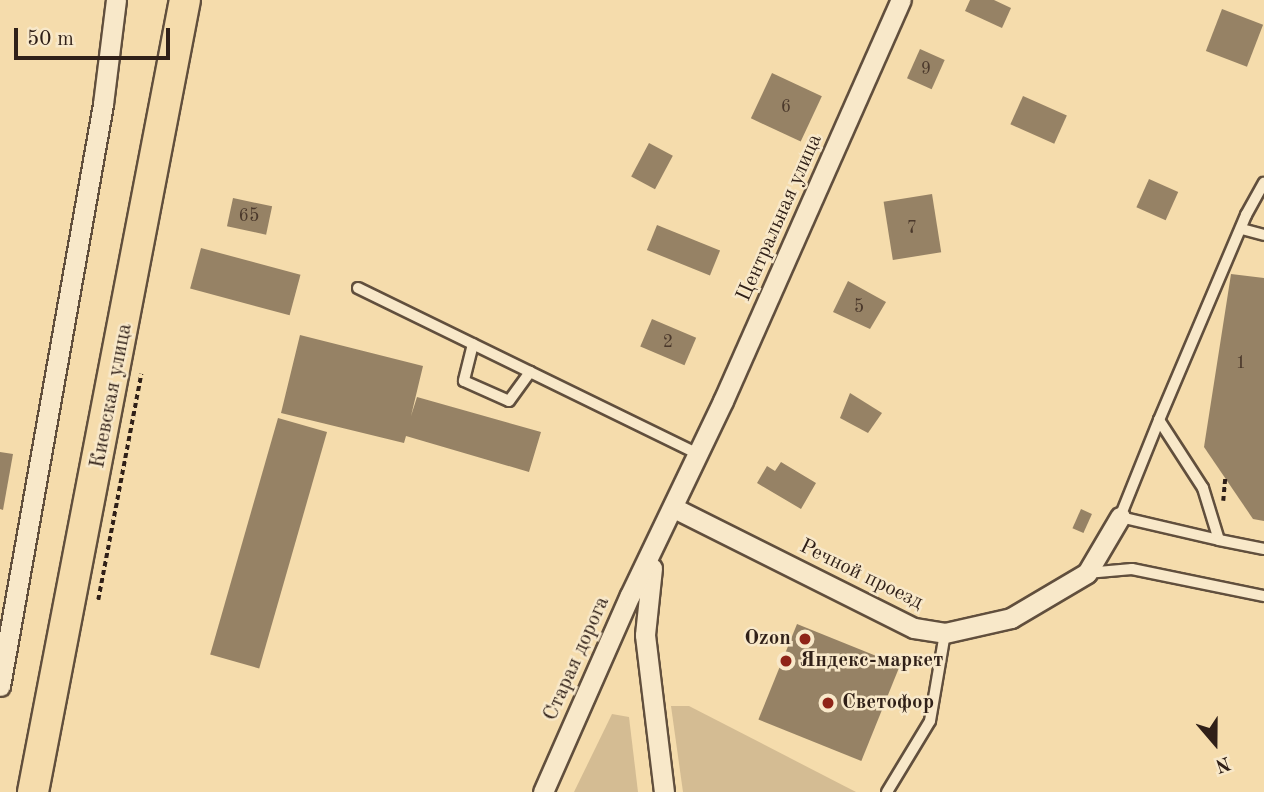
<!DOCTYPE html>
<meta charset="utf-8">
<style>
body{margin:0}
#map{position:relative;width:1264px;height:792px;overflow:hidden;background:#f5dcac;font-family:"Old Standard TT",serif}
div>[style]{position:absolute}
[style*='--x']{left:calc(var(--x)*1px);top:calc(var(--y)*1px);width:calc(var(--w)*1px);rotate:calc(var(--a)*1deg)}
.green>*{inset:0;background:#d4bc93}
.building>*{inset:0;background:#968265;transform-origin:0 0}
.path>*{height:3.5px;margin-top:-1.75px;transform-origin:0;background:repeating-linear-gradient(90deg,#302018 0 5px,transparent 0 8.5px)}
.roads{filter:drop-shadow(2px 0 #614f3d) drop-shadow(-2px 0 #614f3d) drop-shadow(0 2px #614f3d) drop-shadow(0 -2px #614f3d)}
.lane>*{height:10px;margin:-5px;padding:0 5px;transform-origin:5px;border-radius:5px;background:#f8e8c9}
.street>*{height:19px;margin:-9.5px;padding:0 9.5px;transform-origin:9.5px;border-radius:9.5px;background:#f8e8c9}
.primary>*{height:30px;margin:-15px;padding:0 15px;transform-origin:15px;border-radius:15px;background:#f5dcac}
.dots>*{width:19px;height:19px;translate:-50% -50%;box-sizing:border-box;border:4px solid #f8e8c9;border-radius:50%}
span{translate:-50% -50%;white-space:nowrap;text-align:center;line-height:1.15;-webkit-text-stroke:5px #f8e8c9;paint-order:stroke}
.number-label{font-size:18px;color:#4a382b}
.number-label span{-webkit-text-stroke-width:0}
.street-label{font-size:21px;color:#302018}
.poi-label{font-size:21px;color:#302018;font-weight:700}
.right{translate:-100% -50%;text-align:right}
.left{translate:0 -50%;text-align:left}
.north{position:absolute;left:1180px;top:708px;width:70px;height:70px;-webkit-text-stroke:5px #f8e8c9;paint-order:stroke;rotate:160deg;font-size:19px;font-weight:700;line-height:28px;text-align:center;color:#302018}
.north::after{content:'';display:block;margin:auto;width:24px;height:32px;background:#302018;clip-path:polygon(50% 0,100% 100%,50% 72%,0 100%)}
.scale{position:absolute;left:14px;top:28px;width:156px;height:32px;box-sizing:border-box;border:4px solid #302018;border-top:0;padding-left:9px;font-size:21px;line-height:24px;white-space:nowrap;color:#302018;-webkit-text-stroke:5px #f8e8c9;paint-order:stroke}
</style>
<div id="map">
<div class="green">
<div style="clip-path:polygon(671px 706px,689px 706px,856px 792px,683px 792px)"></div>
<div style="clip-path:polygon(612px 714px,629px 717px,638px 792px,574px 792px)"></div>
</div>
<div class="building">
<div style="clip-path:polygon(970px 0,994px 0,1011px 8px,1002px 28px,965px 11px)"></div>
<div style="left:1222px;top:9px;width:44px;height:45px;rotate:21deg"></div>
<div style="left:920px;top:49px;width:27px;height:32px;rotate:24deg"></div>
<div style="left:772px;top:73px;width:55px;height:50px;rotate:25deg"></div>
<div style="left:1023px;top:96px;width:48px;height:31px;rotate:24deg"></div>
<div style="left:649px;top:143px;width:27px;height:38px;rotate:28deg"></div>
<div style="left:1149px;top:179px;width:32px;height:31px;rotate:24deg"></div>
<div style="left:932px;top:194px;width:59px;height:49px;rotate:81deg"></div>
<div style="left:233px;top:198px;width:40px;height:29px;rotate:12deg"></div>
<div style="left:657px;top:225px;width:68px;height:27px;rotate:22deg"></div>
<div style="left:201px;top:248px;width:103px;height:42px;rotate:15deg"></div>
<div style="clip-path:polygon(1231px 274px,1264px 278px,1264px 521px,1253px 519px,1204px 447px)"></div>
<div style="clip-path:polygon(848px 281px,886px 302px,870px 329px,833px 312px)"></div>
<div style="left:652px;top:319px;width:48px;height:30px;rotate:23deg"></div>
<div style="clip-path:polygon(300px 335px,423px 366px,411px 416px,417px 397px,541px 432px,529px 472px,406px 436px,404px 443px,281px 413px)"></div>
<div style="clip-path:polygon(850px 393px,882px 413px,868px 433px,840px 418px)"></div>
<div style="left:278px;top:418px;width:51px;height:246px;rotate:16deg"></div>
<div style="clip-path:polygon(0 452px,13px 454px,3px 510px,0 509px)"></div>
<div style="clip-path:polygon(781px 462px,816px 483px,801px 509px,757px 483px,767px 466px,775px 471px)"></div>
<div style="left:1081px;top:509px;width:12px;height:21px;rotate:24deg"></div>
<div style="left:797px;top:624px;width:111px;height:103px;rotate:22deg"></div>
</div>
<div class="path">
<div style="--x:1223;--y:501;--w:22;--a:-85"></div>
<div style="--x:98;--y:600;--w:230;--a:-79.2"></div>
</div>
<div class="roads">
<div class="lane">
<div style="--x:1242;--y:229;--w:23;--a:15"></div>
<div style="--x:358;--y:288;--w:379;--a:26"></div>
<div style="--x:473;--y:344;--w:38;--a:104"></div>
<div style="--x:464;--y:381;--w:49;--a:24"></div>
<div style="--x:509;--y:401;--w:36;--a:-54"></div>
<div style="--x:1159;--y:420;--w:81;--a:57.1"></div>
<div style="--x:1203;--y:488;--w:54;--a:72.9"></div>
<div style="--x:1219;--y:540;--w:102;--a:-166.9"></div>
<div style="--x:1120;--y:517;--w:105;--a:-68.1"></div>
<div style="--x:1159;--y:420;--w:223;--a:-67"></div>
<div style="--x:1246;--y:215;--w:37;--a:-61"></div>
<div style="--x:1219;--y:540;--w:46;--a:11.3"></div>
<div style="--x:1087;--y:573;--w:45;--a:-5.1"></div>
<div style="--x:1132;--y:569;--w:135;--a:11.6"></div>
<div style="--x:887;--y:792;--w:83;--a:-58.8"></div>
<div style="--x:930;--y:721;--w:89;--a:-80.3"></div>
</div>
<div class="street">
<div style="--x:674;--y:508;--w:268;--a:26.6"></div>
<div style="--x:914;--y:628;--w:31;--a:9"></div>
<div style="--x:945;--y:633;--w:68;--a:-12.8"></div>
<div style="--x:1011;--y:618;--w:88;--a:-30.6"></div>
<div style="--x:1087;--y:573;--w:65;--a:-59.5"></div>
<div style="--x:652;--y:568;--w:67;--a:96"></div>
<div style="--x:645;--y:635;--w:158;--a:83.1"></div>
<div style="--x:0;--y:686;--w:591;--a:-79.96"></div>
<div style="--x:103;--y:104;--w:105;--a:-82.9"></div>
<div style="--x:543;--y:792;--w:215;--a:-66.2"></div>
<div style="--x:630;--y:595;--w:215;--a:-64.4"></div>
<div style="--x:723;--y:401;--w:439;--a:-66.1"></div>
</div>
<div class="primary">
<div style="--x:33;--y:792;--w:806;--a:-79.14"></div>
</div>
</div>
<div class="dots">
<div style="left:805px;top:639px;background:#8f2418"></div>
<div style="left:786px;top:661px;background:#8f2418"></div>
<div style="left:828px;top:703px;background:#8f2418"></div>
</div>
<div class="number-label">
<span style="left:926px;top:69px">9</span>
<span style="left:786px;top:107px">6</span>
<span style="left:249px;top:216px">65</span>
<span style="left:912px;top:228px">7</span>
<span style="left:859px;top:307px">5</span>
<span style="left:668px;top:342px">2</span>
<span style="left:1241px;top:363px">1</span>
</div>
<div class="street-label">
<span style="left:780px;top:218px;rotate:-66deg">Центральная улица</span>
<span style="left:112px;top:396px;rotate:-79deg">Киевская улица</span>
<span style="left:861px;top:575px;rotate:26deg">Речной проезд</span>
<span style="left:577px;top:659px;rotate:-66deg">Старая дорога</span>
</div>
<div class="poi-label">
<span class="right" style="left:791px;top:639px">Ozon</span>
<span class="left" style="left:800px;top:661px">Яндекс-маркет</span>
<span class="left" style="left:842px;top:703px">Светофор</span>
</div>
<div class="north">N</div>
<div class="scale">50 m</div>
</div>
